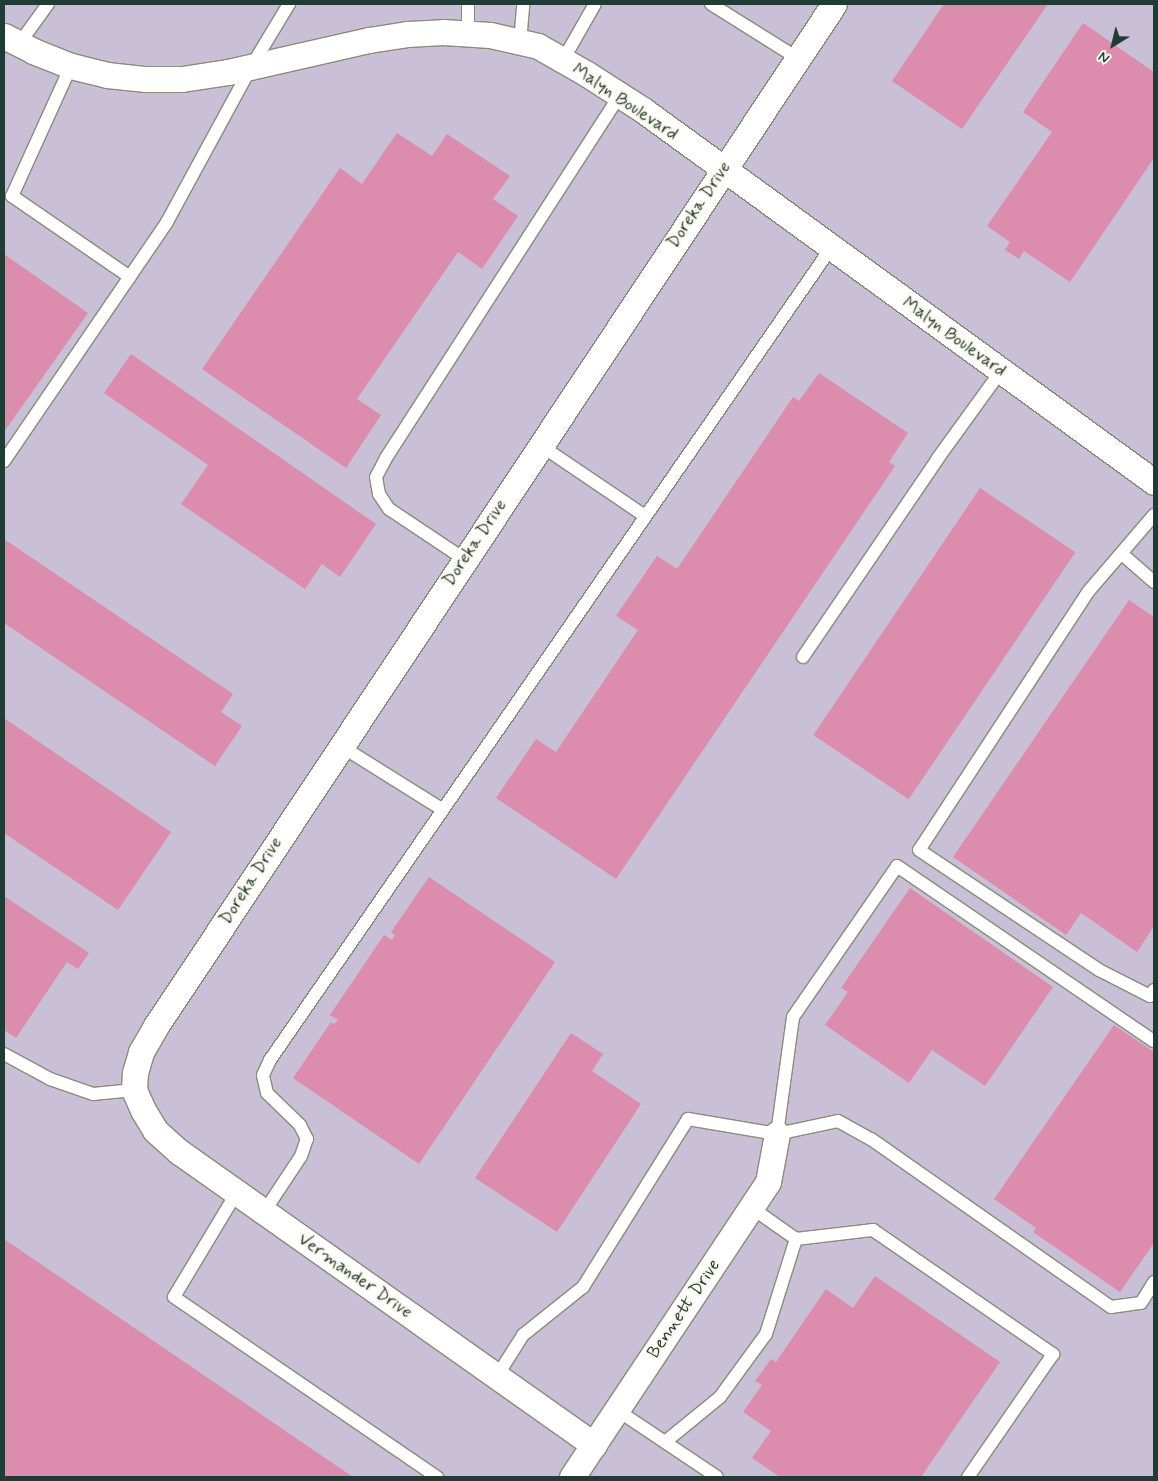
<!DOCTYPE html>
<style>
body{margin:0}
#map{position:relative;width:1158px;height:1481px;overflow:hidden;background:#f0dcbb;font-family:Mynerve,sans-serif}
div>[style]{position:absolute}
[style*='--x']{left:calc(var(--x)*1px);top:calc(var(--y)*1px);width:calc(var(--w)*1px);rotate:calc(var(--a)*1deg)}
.industrial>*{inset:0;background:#c9bfd7;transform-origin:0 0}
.building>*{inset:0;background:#dc8cad;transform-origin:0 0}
.roads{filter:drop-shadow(1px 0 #888c78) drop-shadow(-1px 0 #888c78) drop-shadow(0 1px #888c78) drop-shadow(0 -1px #888c78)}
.service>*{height:12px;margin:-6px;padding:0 6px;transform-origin:6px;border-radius:6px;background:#fff}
.minor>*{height:25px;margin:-12.5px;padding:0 12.5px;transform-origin:12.5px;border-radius:12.5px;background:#fff}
span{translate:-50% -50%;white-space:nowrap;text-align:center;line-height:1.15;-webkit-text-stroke:4px #fbf7ec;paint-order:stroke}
.street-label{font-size:18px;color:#1f3d34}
.frame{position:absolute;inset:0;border:5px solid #1f3d34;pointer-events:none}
.north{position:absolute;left:1088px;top:20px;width:50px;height:50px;-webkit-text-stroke:4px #fbf7ec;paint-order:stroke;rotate:216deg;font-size:14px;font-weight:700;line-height:20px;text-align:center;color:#1f3d34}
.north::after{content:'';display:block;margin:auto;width:18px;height:22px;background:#1f3d34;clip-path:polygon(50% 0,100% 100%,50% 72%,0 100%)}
</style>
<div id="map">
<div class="industrial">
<div style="left:4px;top:4px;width:1150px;height:1473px"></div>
</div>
<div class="building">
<div style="clip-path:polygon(944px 4px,1048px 4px,962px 129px,892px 81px)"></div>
<div style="clip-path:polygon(1083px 23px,1154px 72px,1154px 158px,1070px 282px,1024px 251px,1019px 259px,1005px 250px,1010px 242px,987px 226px,1052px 132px,1023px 112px)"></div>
<div style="clip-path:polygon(397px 133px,432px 156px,447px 134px,510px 176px,493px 199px,518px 216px,482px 269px,458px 252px,357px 399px,381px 415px,346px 468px,202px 369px,340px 168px,362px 184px)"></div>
<div style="clip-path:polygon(4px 254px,88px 313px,4px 432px)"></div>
<div style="clip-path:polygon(131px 354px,376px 524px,340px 577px,322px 564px,305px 589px,181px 504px,208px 465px,104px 393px)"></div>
<div style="clip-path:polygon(819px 373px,908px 433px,889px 462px,895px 466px,616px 879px,496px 798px,536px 739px,556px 752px,638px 630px,616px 616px,657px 556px,677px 569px,793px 397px,799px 401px)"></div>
<div style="left:980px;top:488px;width:115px;height:298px;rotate:34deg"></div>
<div style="clip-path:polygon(4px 539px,233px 694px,221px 712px,242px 726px,215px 766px,4px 623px)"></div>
<div style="clip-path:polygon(1129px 600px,1154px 617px,1154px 926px,1137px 952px,1081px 913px,1066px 935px,953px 857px)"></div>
<div style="clip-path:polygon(4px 718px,171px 832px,118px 910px,4px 833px)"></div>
<div style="clip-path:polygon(429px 877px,555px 962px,419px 1164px,293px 1078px,331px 1022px,334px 1024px,338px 1020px,330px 1015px,384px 935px,392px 940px,395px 935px,391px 932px)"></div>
<div style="clip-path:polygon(910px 888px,1053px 987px,985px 1086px,932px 1050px,909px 1083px,825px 1025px,848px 992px,841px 988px)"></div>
<div style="clip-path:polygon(4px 896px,89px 953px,78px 969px,67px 962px,16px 1038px,4px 1030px)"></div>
<div style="clip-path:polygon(1114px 1025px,1154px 1052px,1154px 1243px,1120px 1292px,1033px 1232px,1036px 1228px,994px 1199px)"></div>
<div style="clip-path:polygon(571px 1033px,603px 1054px,592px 1071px,641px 1104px,557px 1232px,475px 1178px)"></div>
<div style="clip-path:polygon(4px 1239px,353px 1477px,4px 1477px)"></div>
<div style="clip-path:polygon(875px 1276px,1000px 1362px,921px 1477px,780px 1477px,752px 1458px,771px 1431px,743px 1412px,762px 1385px,755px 1381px,771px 1359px,776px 1362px,826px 1289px,853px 1308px)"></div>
</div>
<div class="roads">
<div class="service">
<div style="--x:468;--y:4;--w:30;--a:90"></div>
<div style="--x:711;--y:4;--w:102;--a:32.1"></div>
<div style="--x:520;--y:42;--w:38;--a:-85"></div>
<div style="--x:19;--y:44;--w:49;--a:-54.1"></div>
<div style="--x:563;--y:60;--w:64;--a:-60.3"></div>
<div style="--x:71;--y:66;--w:143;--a:114.4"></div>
<div style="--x:12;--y:196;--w:143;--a:34.5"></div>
<div style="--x:540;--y:445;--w:127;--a:34.1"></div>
<div style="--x:4;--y:461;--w:289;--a:-55.7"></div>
<div style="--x:167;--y:222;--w:176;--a:-61.5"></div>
<div style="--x:251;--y:67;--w:74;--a:-58.9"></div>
<div style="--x:1154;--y:515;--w:101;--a:130.6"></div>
<div style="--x:1088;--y:592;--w:308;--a:123.2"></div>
<div style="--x:919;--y:850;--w:216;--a:33.7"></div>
<div style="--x:1099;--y:970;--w:57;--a:27"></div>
<div style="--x:1150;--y:996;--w:7;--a:-56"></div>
<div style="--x:1122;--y:554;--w:43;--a:41.2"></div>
<div style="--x:464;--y:559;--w:90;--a:-146.3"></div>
<div style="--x:389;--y:509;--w:18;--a:-124"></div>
<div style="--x:379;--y:494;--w:17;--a:-100"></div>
<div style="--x:376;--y:477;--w:21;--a:-62"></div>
<div style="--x:386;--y:458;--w:432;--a:-57.2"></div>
<div style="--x:803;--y:657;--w:240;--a:-55.8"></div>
<div style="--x:938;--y:458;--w:107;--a:-54.1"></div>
<div style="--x:341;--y:746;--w:120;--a:32.1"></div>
<div style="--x:4;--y:1054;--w:52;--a:28.5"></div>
<div style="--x:50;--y:1079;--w:46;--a:19.2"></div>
<div style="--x:93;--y:1094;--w:41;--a:-5.6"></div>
<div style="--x:777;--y:1134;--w:118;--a:-82.2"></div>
<div style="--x:793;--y:1017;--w:183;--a:-55.4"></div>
<div style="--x:897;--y:866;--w:311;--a:34.3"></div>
<div style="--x:237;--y:1192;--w:122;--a:121"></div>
<div style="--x:174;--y:1297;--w:319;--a:34.4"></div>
<div style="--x:752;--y:1208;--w:54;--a:35.2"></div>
<div style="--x:796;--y:1239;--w:78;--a:-6.7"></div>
<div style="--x:873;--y:1230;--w:219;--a:34.6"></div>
<div style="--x:1053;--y:1354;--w:150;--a:124.6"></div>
<div style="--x:264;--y:1212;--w:67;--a:-56.5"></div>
<div style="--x:301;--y:1156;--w:18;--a:-71"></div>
<div style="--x:307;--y:1139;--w:16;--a:-117"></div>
<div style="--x:300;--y:1125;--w:46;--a:-135.9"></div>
<div style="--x:267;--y:1093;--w:18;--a:-103"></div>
<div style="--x:263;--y:1075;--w:17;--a:-65"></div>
<div style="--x:270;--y:1060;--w:987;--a:-55.36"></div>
<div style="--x:497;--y:1376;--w:49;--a:-57.6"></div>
<div style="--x:523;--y:1335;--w:77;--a:-38.7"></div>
<div style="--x:583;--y:1287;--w:198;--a:-58"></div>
<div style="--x:688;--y:1119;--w:90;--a:9.6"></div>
<div style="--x:777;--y:1134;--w:62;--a:-12"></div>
<div style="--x:838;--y:1121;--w:38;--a:29"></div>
<div style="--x:871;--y:1139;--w:293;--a:35"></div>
<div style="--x:1111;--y:1307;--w:30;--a:-8"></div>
<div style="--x:1141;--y:1303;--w:25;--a:-58"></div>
<div style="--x:617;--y:1410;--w:120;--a:33.8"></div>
<div style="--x:665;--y:1442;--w:71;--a:-39.3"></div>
<div style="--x:720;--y:1397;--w:78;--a:-53.9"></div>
<div style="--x:766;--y:1334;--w:100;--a:-72.5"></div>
</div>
<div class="minor">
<div style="--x:4;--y:36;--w:33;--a:27"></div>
<div style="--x:33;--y:51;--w:41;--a:21.5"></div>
<div style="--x:71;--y:66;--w:37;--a:14"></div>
<div style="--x:107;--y:75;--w:39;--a:6"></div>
<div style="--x:146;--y:79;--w:36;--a:0"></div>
<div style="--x:182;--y:79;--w:47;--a:-8.7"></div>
<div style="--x:228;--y:72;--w:145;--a:-12.8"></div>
<div style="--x:369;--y:40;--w:38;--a:-9"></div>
<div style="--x:407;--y:34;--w:36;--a:-3"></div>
<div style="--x:443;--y:32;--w:47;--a:3.7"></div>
<div style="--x:490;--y:35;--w:49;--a:12.9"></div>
<div style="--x:538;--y:46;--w:56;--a:29.7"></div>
<div style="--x:587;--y:74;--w:67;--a:32.7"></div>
<div style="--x:643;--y:110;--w:632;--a:36.05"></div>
<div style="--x:594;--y:1445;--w:509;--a:-144.75"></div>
<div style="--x:178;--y:1151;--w:31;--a:-138"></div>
<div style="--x:155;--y:1130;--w:23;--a:-121"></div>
<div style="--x:143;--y:1110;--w:22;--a:-114"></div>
<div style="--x:134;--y:1090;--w:17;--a:-87"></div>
<div style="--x:135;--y:1073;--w:22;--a:-74"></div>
<div style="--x:141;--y:1052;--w:30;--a:-60"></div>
<div style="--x:156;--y:1026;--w:1226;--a:-56.44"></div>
<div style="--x:572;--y:1477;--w:354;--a:-56.4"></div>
<div style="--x:768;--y:1182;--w:49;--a:-79.4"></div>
</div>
</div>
<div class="street-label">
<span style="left:625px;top:102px;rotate:34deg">Malyn Boulevard</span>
<span style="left:699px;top:205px;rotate:-56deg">Doreka Drive</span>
<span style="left:954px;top:337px;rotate:36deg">Malyn Boulevard</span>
<span style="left:475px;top:543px;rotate:-56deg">Doreka Drive</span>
<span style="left:251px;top:881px;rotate:-57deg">Doreka Drive</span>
<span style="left:355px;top:1276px;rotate:35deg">Vermander Drive</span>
<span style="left:684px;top:1309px;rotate:-56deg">Bennett Drive</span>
</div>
<div class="frame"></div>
<div class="north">N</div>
</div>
